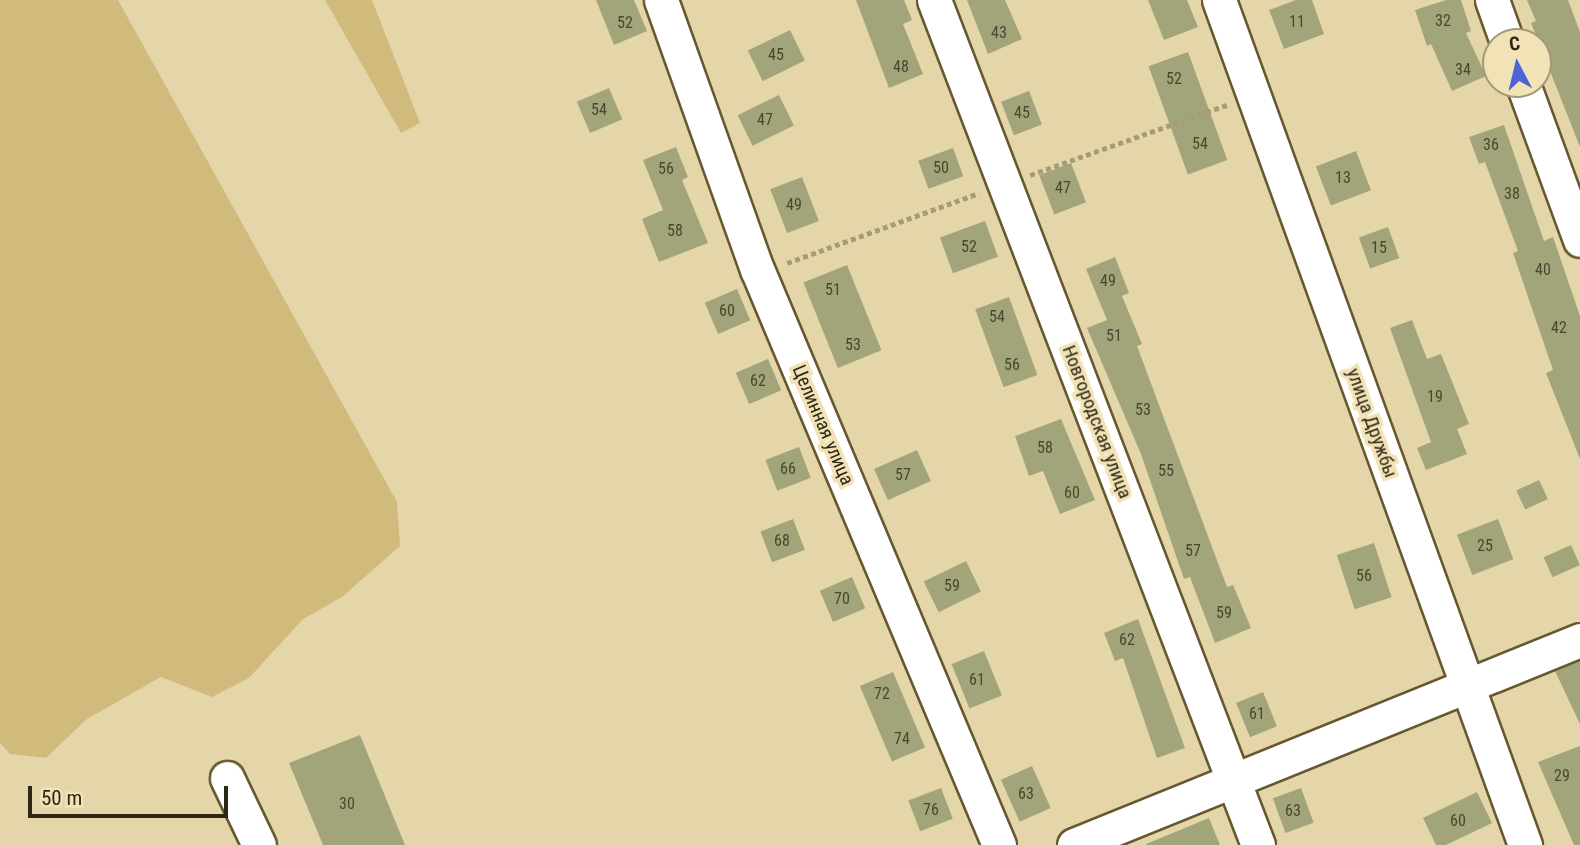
<!DOCTYPE html>
<meta charset="utf-8">
<style>
body{margin:0}
#map{position:relative;width:1580px;height:845px;overflow:hidden;background:#e5d6aa;font-family:"Roboto Condensed",sans-serif}
div>[style]{position:absolute}
[style*='--x']{left:calc(var(--x)*1px);top:calc(var(--y)*1px);width:calc(var(--w)*1px);rotate:calc(var(--a)*1deg)}
.green>*{inset:0;background:#d1bb7c}
.building>*{inset:0;background:#a2a579;transform-origin:0 0}
.path>*{height:4.5px;margin-top:-2.25px;transform-origin:0;background:repeating-linear-gradient(90deg,#a79b78 0 5px,transparent 0 8.5px)}
.roads{filter:drop-shadow(2px 0 #665830) drop-shadow(-2px 0 #665830) drop-shadow(0 2px #665830) drop-shadow(0 -2px #665830)}
.minor>*{height:33px;margin:-16.5px;padding:0 16.5px;transform-origin:16.5px;border-radius:16.5px;background:#fff}
span{translate:-50% -50%;white-space:nowrap;text-align:center;line-height:1.15;-webkit-text-stroke:7px #f2e3b7;paint-order:stroke}
.number-label{font-size:16px;color:#4a462f}
.number-label span{-webkit-text-stroke-width:0}
.street-label{font-size:19px;color:#2d2716}
.north{position:absolute;left:1482px;top:28px;width:70px;height:70px;box-sizing:border-box;background:#f2e3b7;border:2px solid #a39877;border-radius:50%;rotate:353deg;font-size:19px;font-weight:700;line-height:28px;text-align:center;color:#2d2716}
.north::after{content:'';display:block;margin:auto;width:24px;height:32px;background:#4d63d8;clip-path:polygon(50% 0,100% 100%,50% 72%,0 100%)}
.scale{position:absolute;left:28px;top:786px;width:200px;height:32px;box-sizing:border-box;border:4px solid #2d2716;border-top:0;padding-left:9px;font-size:21px;line-height:24px;white-space:nowrap;color:#2d2716;-webkit-text-stroke:5px #f2e3b7;paint-order:stroke}
</style>
<div id="map">
<div class="green">
<div style="clip-path:polygon(0 0,118px 0,397px 502px,400px 546px,342px 597px,303px 619px,249px 678px,212px 697px,161px 677px,87px 719px,46px 758px,10px 754px,0 743px)"></div>
<div style="clip-path:polygon(325px 0,372px 0,420px 123px,401px 133px)"></div>
</div>
<div class="building">
<div style="clip-path:polygon(596px 0,634px 0,647px 31px,614px 45px)"></div>
<div style="clip-path:polygon(856px 0,904px 0,912px 20px,903px 24px,923px 74px,889px 88px)"></div>
<div style="clip-path:polygon(967px 0,1005px 0,1022px 39px,988px 54px)"></div>
<div style="clip-path:polygon(1148px 0,1187px 0,1198px 27px,1164px 40px)"></div>
<div style="clip-path:polygon(1296px 0,1312px 0,1324px 34px,1284px 49px,1269px 10px)"></div>
<div style="clip-path:polygon(1446px 0,1461px 0,1471px 31px,1466px 33px,1486px 76px,1452px 91px,1431px 44px,1427px 46px,1415px 10px)"></div>
<div style="clip-path:polygon(1527px 0,1568px 0,1580px 32px,1580px 147px,1531px 23px,1536px 21px)"></div>
<div style="left:790px;top:30px;width:34px;height:47px;rotate:64deg"></div>
<div style="left:1188px;top:52px;width:115px;height:42px;rotate:70deg"></div>
<div style="left:609px;top:88px;width:34px;height:35px;rotate:67deg"></div>
<div style="left:1029px;top:91px;width:36px;height:30px;rotate:69deg"></div>
<div style="left:779px;top:95px;width:34px;height:46px;rotate:64deg"></div>
<div style="clip-path:polygon(1504px 125px,1544px 241px,1553px 237px,1580px 316px,1580px 459px,1546px 373px,1553px 370px,1513px 253px,1518px 251px,1485px 162px,1479px 164px,1469px 137px)"></div>
<div style="clip-path:polygon(676px 147px,688px 177px,682px 180px,708px 243px,659px 262px,642px 219px,663px 210px,643px 160px)"></div>
<div style="left:953px;top:148px;width:30px;height:37px;rotate:70deg"></div>
<div style="left:1356px;top:151px;width:42px;height:43px;rotate:69deg"></div>
<div style="left:1071px;top:163px;width:42px;height:34px;rotate:69deg"></div>
<div style="left:802px;top:177px;width:47px;height:34px;rotate:69deg"></div>
<div style="left:985px;top:221px;width:38px;height:48px;rotate:70deg"></div>
<div style="left:1388px;top:227px;width:33px;height:31px;rotate:70deg"></div>
<div style="clip-path:polygon(1115px 257px,1129px 293px,1122px 296px,1142px 344px,1137px 346px,1227px 587px,1233px 585px,1251px 628px,1215px 643px,1190px 577px,1184px 579px,1141px 454px,1087px 328px,1107px 320px,1086px 269px)"></div>
<div style="left:847px;top:265px;width:92px;height:47px;rotate:68deg"></div>
<div style="left:737px;top:289px;width:34px;height:35px;rotate:67deg"></div>
<div style="left:1009px;top:297px;width:83px;height:36px;rotate:70deg"></div>
<div style="clip-path:polygon(1412px 320px,1427px 359px,1441px 354px,1469px 424px,1457px 429px,1467px 454px,1426px 470px,1417px 448px,1431px 442px,1390px 328px)"></div>
<div style="left:768px;top:359px;width:34px;height:35px;rotate:67deg"></div>
<div style="clip-path:polygon(1061px 419px,1095px 500px,1060px 514px,1043px 471px,1029px 476px,1015px 436px)"></div>
<div style="left:799px;top:447px;width:33px;height:36px;rotate:69deg"></div>
<div style="left:917px;top:450px;width:34px;height:47px;rotate:66deg"></div>
<div style="left:1539px;top:480px;width:21px;height:25px;rotate:65deg"></div>
<div style="left:793px;top:519px;width:33px;height:35px;rotate:69deg"></div>
<div style="left:1498px;top:519px;width:43px;height:44px;rotate:69deg"></div>
<div style="left:1374px;top:543px;width:57px;height:39px;rotate:72deg"></div>
<div style="left:1571px;top:545px;width:22px;height:30px;rotate:66deg"></div>
<div style="left:966px;top:561px;width:34px;height:47px;rotate:64deg"></div>
<div style="left:852px;top:577px;width:34px;height:35px;rotate:67deg"></div>
<div style="clip-path:polygon(1138px 619px,1185px 748px,1157px 758px,1123px 658px,1115px 661px,1104px 633px)"></div>
<div style="left:984px;top:651px;width:48px;height:35px;rotate:68deg"></div>
<div style="clip-path:polygon(1580px 661px,1580px 724px,1555px 671px)"></div>
<div style="left:893px;top:672px;width:82px;height:36px;rotate:67deg"></div>
<div style="left:1263px;top:692px;width:37px;height:29px;rotate:68deg"></div>
<div style="clip-path:polygon(360px 735px,405px 845px,323px 845px,289px 763px)"></div>
<div style="clip-path:polygon(1580px 746px,1580px 845px,1574px 845px,1538px 762px)"></div>
<div style="left:1032px;top:766px;width:46px;height:34px;rotate:66deg"></div>
<div style="left:941px;top:788px;width:33px;height:35px;rotate:69deg"></div>
<div style="left:1301px;top:788px;width:37px;height:30px;rotate:70deg"></div>
<div style="clip-path:polygon(1477px 792px,1492px 823px,1446px 845px,1436px 845px,1423px 818px)"></div>
<div style="clip-path:polygon(1209px 818px,1220px 845px,1146px 845px,1146px 844px)"></div>
</div>
<div class="path">
<div style="--x:1030;--y:175;--w:209;--a:-19.6"></div>
<div style="--x:787;--y:263;--w:204;--a:-20"></div>
</div>
<div class="roads">
<div class="minor">
<div style="--x:661;--y:0;--w:286;--a:70.4"></div>
<div style="--x:757;--y:269;--w:625;--a:67.21"></div>
<div style="--x:934;--y:0;--w:905;--a:69.02"></div>
<div style="--x:1219;--y:0;--w:899;--a:70.09"></div>
<div style="--x:1492;--y:0;--w:45;--a:70.3"></div>
<div style="--x:1523;--y:84;--w:166;--a:69.9"></div>
<div style="--x:227;--y:778;--w:74;--a:64.5"></div>
<div style="--x:1074;--y:845;--w:546;--a:-22.05"></div>
</div>
</div>
<div class="number-label">
<span style="left:1443px;top:21px">32</span>
<span style="left:1297px;top:22px">11</span>
<span style="left:625px;top:23px">52</span>
<span style="left:999px;top:33px">43</span>
<span style="left:776px;top:55px">45</span>
<span style="left:901px;top:67px">48</span>
<span style="left:1463px;top:70px">34</span>
<span style="left:1174px;top:79px">52</span>
<span style="left:599px;top:110px">54</span>
<span style="left:1022px;top:113px">45</span>
<span style="left:765px;top:120px">47</span>
<span style="left:1200px;top:144px">54</span>
<span style="left:1491px;top:145px">36</span>
<span style="left:941px;top:168px">50</span>
<span style="left:666px;top:169px">56</span>
<span style="left:1343px;top:178px">13</span>
<span style="left:1063px;top:188px">47</span>
<span style="left:1512px;top:194px">38</span>
<span style="left:794px;top:205px">49</span>
<span style="left:675px;top:231px">58</span>
<span style="left:969px;top:247px">52</span>
<span style="left:1379px;top:248px">15</span>
<span style="left:1543px;top:270px">40</span>
<span style="left:1108px;top:281px">49</span>
<span style="left:833px;top:290px">51</span>
<span style="left:727px;top:311px">60</span>
<span style="left:997px;top:317px">54</span>
<span style="left:1559px;top:328px">42</span>
<span style="left:1114px;top:336px">51</span>
<span style="left:853px;top:345px">53</span>
<span style="left:1012px;top:365px">56</span>
<span style="left:758px;top:381px">62</span>
<span style="left:1435px;top:397px">19</span>
<span style="left:1143px;top:410px">53</span>
<span style="left:1045px;top:448px">58</span>
<span style="left:788px;top:469px">66</span>
<span style="left:1166px;top:471px">55</span>
<span style="left:903px;top:475px">57</span>
<span style="left:1072px;top:493px">60</span>
<span style="left:782px;top:541px">68</span>
<span style="left:1485px;top:546px">25</span>
<span style="left:1193px;top:551px">57</span>
<span style="left:1364px;top:576px">56</span>
<span style="left:952px;top:586px">59</span>
<span style="left:842px;top:599px">70</span>
<span style="left:1224px;top:613px">59</span>
<span style="left:1127px;top:640px">62</span>
<span style="left:977px;top:680px">61</span>
<span style="left:882px;top:694px">72</span>
<span style="left:1257px;top:714px">61</span>
<span style="left:902px;top:739px">74</span>
<span style="left:1562px;top:776px">29</span>
<span style="left:1026px;top:794px">63</span>
<span style="left:347px;top:804px">30</span>
<span style="left:931px;top:810px">76</span>
<span style="left:1293px;top:811px">63</span>
<span style="left:1458px;top:821px">60</span>
</div>
<div class="street-label">
<span style="left:1097px;top:422px;rotate:69deg">Новгородская улица</span>
<span style="left:1372px;top:423px;rotate:70deg">улица Дружбы</span>
<span style="left:823px;top:425px;rotate:67deg">Целинная улица</span>
</div>
<div class="north">С</div>
<div class="scale">50 m</div>
</div>
